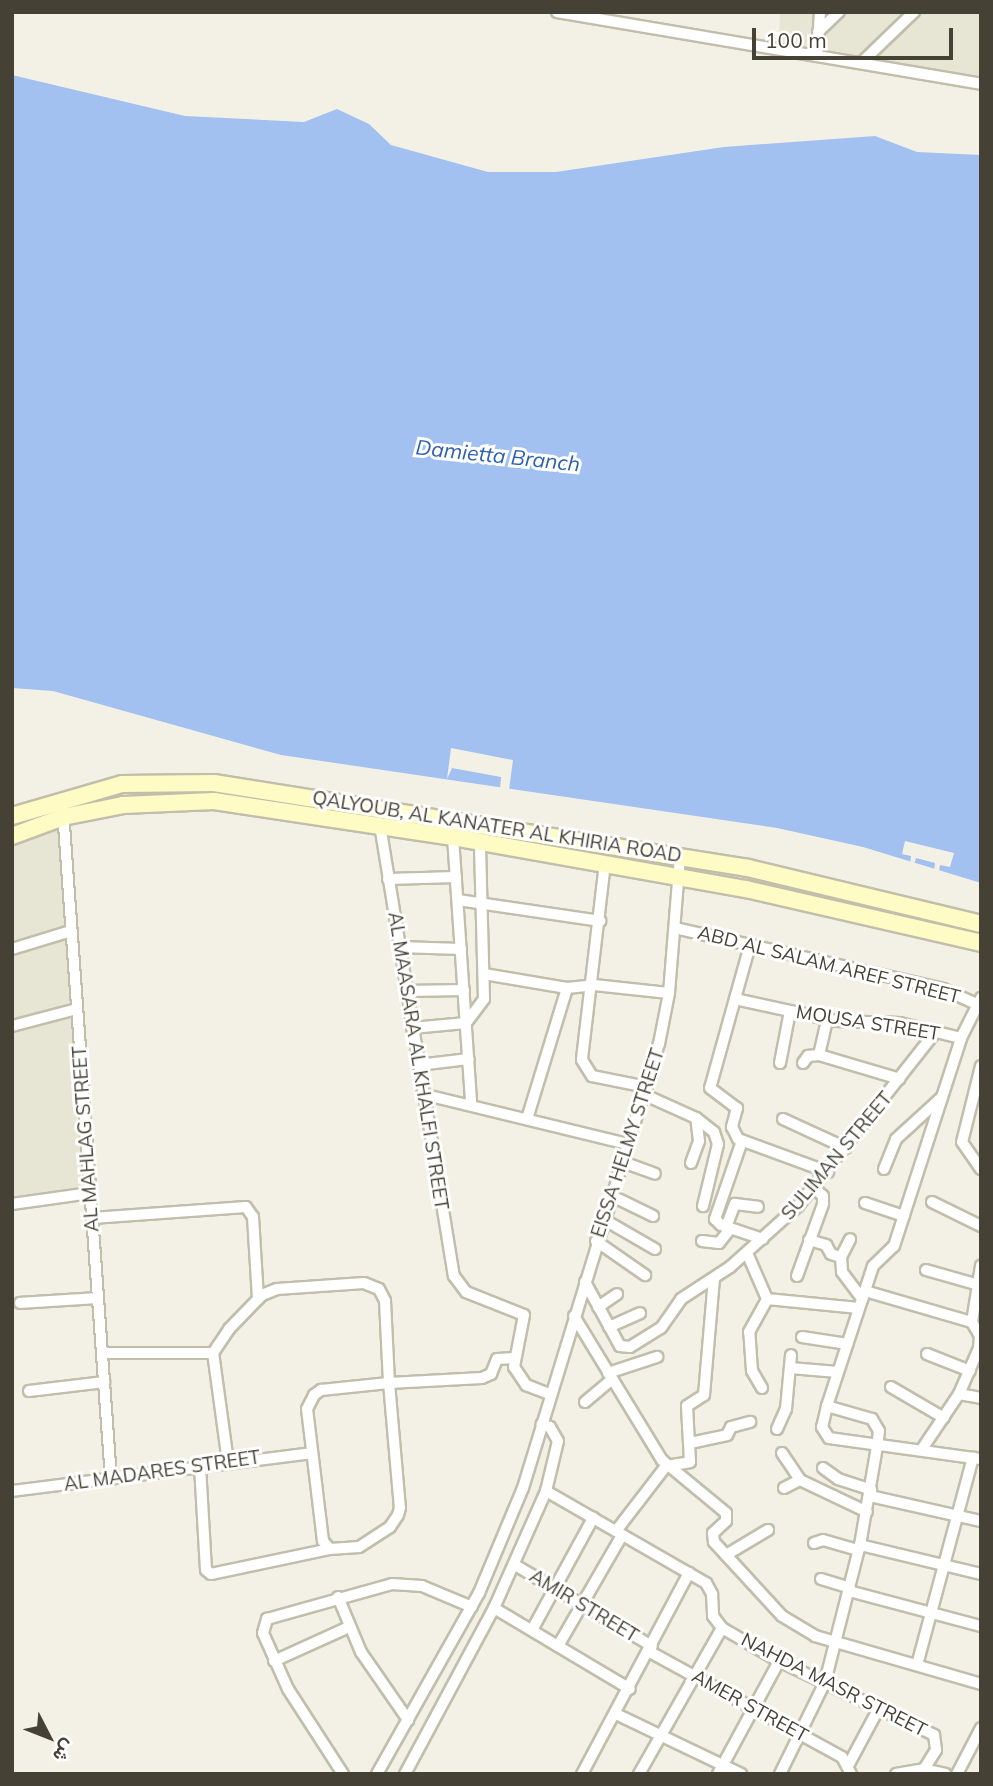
<!DOCTYPE html>
<meta charset="utf-8">
<style>
body{margin:0}
#map{position:relative;width:993px;height:1786px;overflow:hidden;background:#f3f1e6;font-family:Mulish,Vazirmatn,sans-serif}
div>[style]{position:absolute}
[style*='--x']{left:calc(var(--x)*1px);top:calc(var(--y)*1px);width:calc(var(--w)*1px);rotate:calc(var(--a)*1deg)}
.residential>*{inset:0;background:#e7e5d4}
.water>*{inset:0;background:#a2c0f0}
.pier>*{inset:0;background:#f3f1e6}
.roads{filter:drop-shadow(2px 0 #c1beab) drop-shadow(-2px 0 #c1beab) drop-shadow(0 2px #c1beab) drop-shadow(0 -2px #c1beab)}
.street>*{height:10px;margin:-5px;padding:0 5px;transform-origin:5px;border-radius:5px;background:#fff}
.secondary>*{height:16px;margin:-8px;padding:0 8px;transform-origin:8px;border-radius:8px;background:#fefcc4}
span{translate:-50% -50%;white-space:nowrap;text-align:center;line-height:1.15;-webkit-text-stroke:6px #fff;paint-order:stroke}
.street-label{font-size:19px;color:#454235}
.water-label{font-size:21px;color:#2e60b1;font-style:italic}
.frame{position:absolute;inset:0;border:14px solid #454235;pointer-events:none}
.north{position:absolute;left:14px;top:1702px;width:70px;height:70px;-webkit-text-stroke:5px #fff;paint-order:stroke;rotate:132deg;font-size:19px;font-weight:700;line-height:28px;text-align:center;color:#454235}
.north::after{content:'';display:block;margin:auto;width:24px;height:32px;background:#454235;clip-path:polygon(50% 0,100% 100%,50% 72%,0 100%)}
.scale{position:absolute;left:752px;top:28px;width:201px;height:32px;box-sizing:border-box;border:4px solid #454235;border-top:0;padding-left:9px;font-size:21px;line-height:24px;white-space:nowrap;color:#454235;-webkit-text-stroke:5px #fff;paint-order:stroke}
</style>
<div id="map">
<div class="residential">
<div style="clip-path:polygon(780px 12px,981px 12px,981px 82px,779px 47px)"></div>
<div style="clip-path:polygon(62px 808px,91px 1190px,12px 1203px,12px 830px)"></div>
</div>
<div class="water">
<div style="clip-path:polygon(12px 75px,185px 116px,304px 122px,337px 109px,369px 124px,391px 145px,488px 172px,556px 172px,724px 147px,875px 136px,917px 152px,981px 155px,981px 883px,863px 847px,777px 828px,281px 755px,53px 691px,12px 688px)"></div>
</div>
<div class="pier">
<div style="clip-path:polygon(451px 748px,513px 760px,509px 790px,500px 789px,501px 777px,452px 768px,447px 779px)"></div>
<div style="clip-path:polygon(905px 841px,954px 853px,950px 867px,940px 865px,939px 872px,934px 871px,935px 863px,916px 858px,914px 865px,910px 864px,911px 856px,902px 854px)"></div>
</div>
<div class="roads">
<div class="street">
<div style="--x:557;--y:12;--w:430;--a:9.6"></div>
<div style="--x:818;--y:32;--w:29;--a:-44"></div>
<div style="--x:817;--y:56;--w:44;--a:-86.1"></div>
<div style="--x:861;--y:63;--w:74;--a:-43.9"></div>
<div style="--x:63;--y:811;--w:670;--a:85.89"></div>
<div style="--x:380;--y:825;--w:457;--a:80.7"></div>
<div style="--x:454;--y:1276;--w:20;--a:53"></div>
<div style="--x:466;--y:1292;--w:62;--a:21.6"></div>
<div style="--x:524;--y:1315;--w:53;--a:100.9"></div>
<div style="--x:514;--y:1367;--w:22;--a:56"></div>
<div style="--x:526;--y:1385;--w:26;--a:21"></div>
<div style="--x:453;--y:837;--w:268;--a:86.1"></div>
<div style="--x:605;--y:863;--w:198;--a:96.7"></div>
<div style="--x:582;--y:1060;--w:19;--a:58"></div>
<div style="--x:592;--y:1076;--w:56;--a:11.3"></div>
<div style="--x:388;--y:879;--w:68;--a:-1.7"></div>
<div style="--x:458;--y:900;--w:144;--a:8.4"></div>
<div style="--x:675;--y:928;--w:275;--a:12.8"></div>
<div style="--x:943;--y:989;--w:42;--a:24.1"></div>
<div style="--x:750;--y:945;--w:148;--a:105.6"></div>
<div style="--x:710;--y:1088;--w:34;--a:37"></div>
<div style="--x:737;--y:1108;--w:20;--a:105"></div>
<div style="--x:732;--y:1127;--w:13;--a:63"></div>
<div style="--x:738;--y:1139;--w:96;--a:20.1"></div>
<div style="--x:399;--y:947;--w:62;--a:1.8"></div>
<div style="--x:12;--y:949;--w:62;--a:-17"></div>
<div style="--x:484;--y:974;--w:84;--a:9.6"></div>
<div style="--x:567;--y:988;--w:27;--a:-6"></div>
<div style="--x:594;--y:985;--w:75;--a:6.1"></div>
<div style="--x:406;--y:991;--w:58;--a:-1"></div>
<div style="--x:735;--y:999;--w:103;--a:12.3"></div>
<div style="--x:836;--y:1021;--w:64;--a:1.8"></div>
<div style="--x:900;--y:1023;--w:63;--a:13.8"></div>
<div style="--x:12;--y:1026;--w:67;--a:-14.7"></div>
<div style="--x:412;--y:1028;--w:54;--a:-5.3"></div>
<div style="--x:466;--y:1023;--w:30;--a:-53"></div>
<div style="--x:484;--y:999;--w:157;--a:-91.5"></div>
<div style="--x:819;--y:1055;--w:37;--a:-77"></div>
<div style="--x:780;--y:1063;--w:53;--a:-79.1"></div>
<div style="--x:803;--y:1063;--w:9;--a:-54"></div>
<div style="--x:808;--y:1056;--w:11;--a:-5"></div>
<div style="--x:819;--y:1055;--w:84;--a:16.5"></div>
<div style="--x:418;--y:1065;--w:51;--a:-6.7"></div>
<div style="--x:981;--y:1066;--w:78;--a:104"></div>
<div style="--x:962;--y:1142;--w:33;--a:55"></div>
<div style="--x:422;--y:1094;--w:211;--a:13.7"></div>
<div style="--x:645;--y:1095;--w:56;--a:24.3"></div>
<div style="--x:696;--y:1118;--w:23;--a:38"></div>
<div style="--x:714;--y:1132;--w:13;--a:72"></div>
<div style="--x:718;--y:1144;--w:64;--a:103.6"></div>
<div style="--x:527;--y:1119;--w:137;--a:-73"></div>
<div style="--x:783;--y:1119;--w:69;--a:24.7"></div>
<div style="--x:742;--y:1141;--w:83;--a:109.1"></div>
<div style="--x:715;--y:1219;--w:8;--a:45"></div>
<div style="--x:721;--y:1225;--w:44;--a:18.4"></div>
<div style="--x:620;--y:1161;--w:37;--a:20"></div>
<div style="--x:691;--y:1163;--w:23;--a:-70"></div>
<div style="--x:699;--y:1141;--w:23;--a:-97"></div>
<div style="--x:884;--y:1169;--w:32;--a:-68"></div>
<div style="--x:896;--y:1139;--w:62;--a:-42.4"></div>
<div style="--x:610;--y:1195;--w:48;--a:26"></div>
<div style="--x:932;--y:1202;--w:55;--a:26.1"></div>
<div style="--x:865;--y:1203;--w:41;--a:18.4"></div>
<div style="--x:12;--y:1204;--w:79;--a:-8"></div>
<div style="--x:92;--y:1218;--w:154;--a:-4.1"></div>
<div style="--x:246;--y:1207;--w:12;--a:55"></div>
<div style="--x:253;--y:1217;--w:82;--a:86.5"></div>
<div style="--x:603;--y:1219;--w:60;--a:30"></div>
<div style="--x:726;--y:1227;--w:25;--a:-69"></div>
<div style="--x:735;--y:1204;--w:23;--a:7"></div>
<div style="--x:809;--y:1240;--w:18;--a:16"></div>
<div style="--x:826;--y:1245;--w:10;--a:61"></div>
<div style="--x:831;--y:1254;--w:10;--a:17"></div>
<div style="--x:841;--y:1257;--w:15;--a:86"></div>
<div style="--x:842;--y:1272;--w:34;--a:53"></div>
<div style="--x:596;--y:1241;--w:60;--a:34.8"></div>
<div style="--x:702;--y:1241;--w:17;--a:7"></div>
<div style="--x:719;--y:1243;--w:18;--a:-52"></div>
<div style="--x:747;--y:1253;--w:50;--a:66.5"></div>
<div style="--x:767;--y:1299;--w:92;--a:5.6"></div>
<div style="--x:841;--y:1257;--w:20;--a:-63"></div>
<div style="--x:926;--y:1270;--w:55;--a:15.8"></div>
<div style="--x:797;--y:1276;--w:77;--a:-70.1"></div>
<div style="--x:823;--y:1204;--w:8;--a:-90"></div>
<div style="--x:823;--y:1196;--w:12;--a:-138"></div>
<div style="--x:585;--y:1282;--w:73;--a:61.3"></div>
<div style="--x:620;--y:1346;--w:10;--a:6"></div>
<div style="--x:630;--y:1347;--w:36;--a:-32"></div>
<div style="--x:661;--y:1328;--w:35;--a:-55"></div>
<div style="--x:681;--y:1299;--w:59;--a:-33.1"></div>
<div style="--x:730;--y:1267;--w:91;--a:-41.9"></div>
<div style="--x:798;--y:1206;--w:223;--a:-51.7"></div>
<div style="--x:865;--y:1291;--w:111;--a:16.2"></div>
<div style="--x:20;--y:1303;--w:77;--a:-3.7"></div>
<div style="--x:598;--y:1307;--w:23;--a:-34"></div>
<div style="--x:574;--y:1316;--w:169;--a:58.6"></div>
<div style="--x:662;--y:1460;--w:83;--a:39.6"></div>
<div style="--x:726;--y:1513;--w:8;--a:90"></div>
<div style="--x:726;--y:1521;--w:18;--a:137"></div>
<div style="--x:713;--y:1533;--w:9;--a:84"></div>
<div style="--x:714;--y:1542;--w:100;--a:47.4"></div>
<div style="--x:782;--y:1616;--w:39;--a:31"></div>
<div style="--x:815;--y:1636;--w:173;--a:16.1"></div>
<div style="--x:609;--y:1327;--w:34;--a:-24"></div>
<div style="--x:802;--y:1337;--w:46;--a:8.8"></div>
<div style="--x:102;--y:1353;--w:111;--a:0"></div>
<div style="--x:927;--y:1354;--w:46;--a:21.6"></div>
<div style="--x:790;--y:1368;--w:48;--a:4.8"></div>
<div style="--x:608;--y:1373;--w:52;--a:-18.1"></div>
<div style="--x:891;--y:1387;--w:61;--a:30.3"></div>
<div style="--x:762;--y:1388;--w:20;--a:-120"></div>
<div style="--x:752;--y:1371;--w:39;--a:-94"></div>
<div style="--x:749;--y:1332;--w:38;--a:-61"></div>
<div style="--x:29;--y:1391;--w:76;--a:-6.8"></div>
<div style="--x:959;--y:1394;--w:22;--a:10"></div>
<div style="--x:585;--y:1402;--w:35;--a:-40"></div>
<div style="--x:827;--y:1406;--w:22;--a:103"></div>
<div style="--x:822;--y:1427;--w:13;--a:58"></div>
<div style="--x:829;--y:1438;--w:153;--a:7.9"></div>
<div style="--x:777;--y:1429;--w:22;--a:-66"></div>
<div style="--x:786;--y:1409;--w:54;--a:-84.7"></div>
<div style="--x:690;--y:1443;--w:38;--a:-12"></div>
<div style="--x:727;--y:1435;--w:9;--a:-63"></div>
<div style="--x:731;--y:1427;--w:20;--a:-15"></div>
<div style="--x:922;--y:1449;--w:66;--a:-56.1"></div>
<div style="--x:959;--y:1394;--w:50;--a:-66.5"></div>
<div style="--x:979;--y:1348;--w:12;--a:-85"></div>
<div style="--x:980;--y:1336;--w:16;--a:-120"></div>
<div style="--x:972;--y:1322;--w:57;--a:-80.9"></div>
<div style="--x:782;--y:1453;--w:32;--a:56"></div>
<div style="--x:800;--y:1480;--w:74;--a:25.5"></div>
<div style="--x:228;--y:1462;--w:110;--a:-97.8"></div>
<div style="--x:213;--y:1353;--w:29;--a:-56"></div>
<div style="--x:229;--y:1329;--w:47;--a:-45.9"></div>
<div style="--x:262;--y:1295;--w:16;--a:-22"></div>
<div style="--x:277;--y:1289;--w:87;--a:-3.9"></div>
<div style="--x:364;--y:1283;--w:16;--a:22"></div>
<div style="--x:379;--y:1289;--w:13;--a:63"></div>
<div style="--x:385;--y:1301;--w:82;--a:87.2"></div>
<div style="--x:389;--y:1383;--w:125;--a:85"></div>
<div style="--x:400;--y:1508;--w:7;--a:106"></div>
<div style="--x:398;--y:1515;--w:14;--a:124"></div>
<div style="--x:390;--y:1527;--w:37;--a:147"></div>
<div style="--x:359;--y:1547;--w:29;--a:176"></div>
<div style="--x:330;--y:1549;--w:11;--a:-131"></div>
<div style="--x:323;--y:1541;--w:133;--a:-96.9"></div>
<div style="--x:307;--y:1409;--w:16;--a:-63"></div>
<div style="--x:314;--y:1395;--w:9;--a:-36"></div>
<div style="--x:321;--y:1390;--w:68;--a:-5.9"></div>
<div style="--x:389;--y:1383;--w:93;--a:-3.1"></div>
<div style="--x:482;--y:1378;--w:10;--a:-24"></div>
<div style="--x:491;--y:1374;--w:16;--a:-68"></div>
<div style="--x:497;--y:1359;--w:18;--a:-3"></div>
<div style="--x:200;--y:1466;--w:104;--a:86.7"></div>
<div style="--x:206;--y:1570;--w:6;--a:39"></div>
<div style="--x:211;--y:1574;--w:122;--a:-11.9"></div>
<div style="--x:823;--y:1468;--w:19;--a:36"></div>
<div style="--x:838;--y:1479;--w:35;--a:18"></div>
<div style="--x:784;--y:1488;--w:18;--a:-27"></div>
<div style="--x:12;--y:1491;--w:302;--a:-7.2"></div>
<div style="--x:546;--y:1491;--w:185;--a:29.9"></div>
<div style="--x:706;--y:1583;--w:13;--a:61"></div>
<div style="--x:712;--y:1594;--w:22;--a:87"></div>
<div style="--x:713;--y:1616;--w:15;--a:53"></div>
<div style="--x:722;--y:1628;--w:66;--a:30.1"></div>
<div style="--x:779;--y:1661;--w:172;--a:25.5"></div>
<div style="--x:934;--y:1735;--w:15;--a:82"></div>
<div style="--x:936;--y:1750;--w:22;--a:122"></div>
<div style="--x:870;--y:1496;--w:114;--a:12.7"></div>
<div style="--x:616;--y:1531;--w:82;--a:-52.4"></div>
<div style="--x:666;--y:1466;--w:24;--a:-9"></div>
<div style="--x:690;--y:1462;--w:56;--a:-93.1"></div>
<div style="--x:687;--y:1406;--w:20;--a:-33"></div>
<div style="--x:704;--y:1395;--w:116;--a:-85.1"></div>
<div style="--x:814;--y:1543;--w:9;--a:-18"></div>
<div style="--x:823;--y:1540;--w:37;--a:16"></div>
<div style="--x:860;--y:1545;--w:124;--a:13.5"></div>
<div style="--x:726;--y:1555;--w:49;--a:-30.8"></div>
<div style="--x:515;--y:1565;--w:159;--a:30.6"></div>
<div style="--x:821;--y:1579;--w:30;--a:17"></div>
<div style="--x:849;--y:1591;--w:137;--a:14.9"></div>
<div style="--x:338;--y:1597;--w:60;--a:67.3"></div>
<div style="--x:361;--y:1652;--w:83;--a:55.3"></div>
<div style="--x:494;--y:1608;--w:158;--a:30.8"></div>
<div style="--x:532;--y:1630;--w:128;--a:-61.4"></div>
<div style="--x:558;--y:1646;--w:128;--a:-60"></div>
<div style="--x:650;--y:1652;--w:219;--a:28.7"></div>
<div style="--x:842;--y:1757;--w:19;--a:62"></div>
<div style="--x:274;--y:1661;--w:82;--a:-24.4"></div>
<div style="--x:917;--y:1665;--w:215;--a:-74.9"></div>
<div style="--x:616;--y:1714;--w:139;--a:25.6"></div>
<div style="--x:849;--y:1764;--w:66;--a:-61.9"></div>
<div style="--x:343;--y:1774;--w:101;--a:-122.9"></div>
<div style="--x:288;--y:1689;--w:61;--a:-114.1"></div>
<div style="--x:263;--y:1633;--w:15;--a:-74"></div>
<div style="--x:267;--y:1619;--w:130;--a:-15.6"></div>
<div style="--x:392;--y:1584;--w:30;--a:4"></div>
<div style="--x:422;--y:1586;--w:54;--a:22.8"></div>
<div style="--x:377;--y:1774;--w:208;--a:-60.6"></div>
<div style="--x:479;--y:1593;--w:114;--a:-67.3"></div>
<div style="--x:523;--y:1488;--w:464;--a:-73"></div>
<div style="--x:659;--y:1044;--w:52;--a:-78.9"></div>
<div style="--x:669;--y:993;--w:137;--a:-85.4"></div>
<div style="--x:405;--y:1774;--w:188;--a:-61.8"></div>
<div style="--x:494;--y:1608;--w:128;--a:-66"></div>
<div style="--x:546;--y:1491;--w:51;--a:-76.5"></div>
<div style="--x:558;--y:1441;--w:16;--a:-120"></div>
<div style="--x:550;--y:1427;--w:9;--a:-162"></div>
<div style="--x:582;--y:1774;--w:228;--a:-62"></div>
<div style="--x:639;--y:1774;--w:168;--a:-60.4"></div>
<div style="--x:718;--y:1774;--w:128;--a:-61.6"></div>
<div style="--x:780;--y:1774;--w:102;--a:-63.9"></div>
<div style="--x:825;--y:1682;--w:141;--a:-75.7"></div>
<div style="--x:860;--y:1545;--w:99;--a:-80.2"></div>
<div style="--x:877;--y:1447;--w:16;--a:-83"></div>
<div style="--x:879;--y:1431;--w:14;--a:-120"></div>
<div style="--x:872;--y:1419;--w:47;--a:-163.9"></div>
<div style="--x:827;--y:1406;--w:147;--a:-71.8"></div>
<div style="--x:873;--y:1266;--w:29;--a:-44"></div>
<div style="--x:894;--y:1246;--w:219;--a:-72.1"></div>
<div style="--x:961;--y:1038;--w:45;--a:-63.4"></div>
<div style="--x:896;--y:1774;--w:28;--a:-10"></div>
<div style="--x:924;--y:1769;--w:22;--a:13"></div>
<div style="--x:957;--y:1774;--w:52;--a:-62.4"></div>
</div>
<div class="secondary">
<div style="--x:12;--y:816;--w:115;--a:-16.2"></div>
<div style="--x:122;--y:784;--w:92;--a:-0.6"></div>
<div style="--x:214;--y:783;--w:541;--a:9.04"></div>
<div style="--x:748;--y:868;--w:240;--a:13.5"></div>
<div style="--x:12;--y:836;--w:54;--a:-20.4"></div>
<div style="--x:63;--y:817;--w:61;--a:-11.3"></div>
<div style="--x:123;--y:805;--w:91;--a:-2.5"></div>
<div style="--x:214;--y:801;--w:242;--a:8.6"></div>
<div style="--x:453;--y:837;--w:298;--a:10.1"></div>
<div style="--x:746;--y:889;--w:241;--a:12.9"></div>
</div>
</div>
<div class="street-label">
<span style="left:497px;top:827px;rotate:9deg">QALYOUB, AL KANATER AL KHIRIA ROAD</span>
<span style="left:829px;top:965px;rotate:14deg">ABD AL SALAM AREF STREET</span>
<span style="left:868px;top:1023px;rotate:9deg">MOUSA STREET</span>
<span style="left:418px;top:1061px;rotate:81deg">AL MAASARA AL KHALFI STREET</span>
<span style="left:86px;top:1139px;rotate:-94deg">AL MAHLAG STREET</span>
<span style="left:628px;top:1143px;rotate:-72deg">EISSA HELMY STREET</span>
<span style="left:837px;top:1156px;rotate:-50deg">SULIMAN STREET</span>
<span style="left:162px;top:1471px;rotate:-8deg">AL MADARES STREET</span>
<span style="left:584px;top:1606px;rotate:31deg">AMIR STREET</span>
<span style="left:834px;top:1685px;rotate:27deg">NAHDA MASR STREET</span>
<span style="left:750px;top:1706px;rotate:29deg">AMER STREET</span>
</div>
<div class="water-label">
<span style="left:498px;top:455px;rotate:6deg">Damietta Branch</span>
</div>
<div class="frame"></div>
<div class="north">ش</div>
<div class="scale">100 m</div>
</div>
